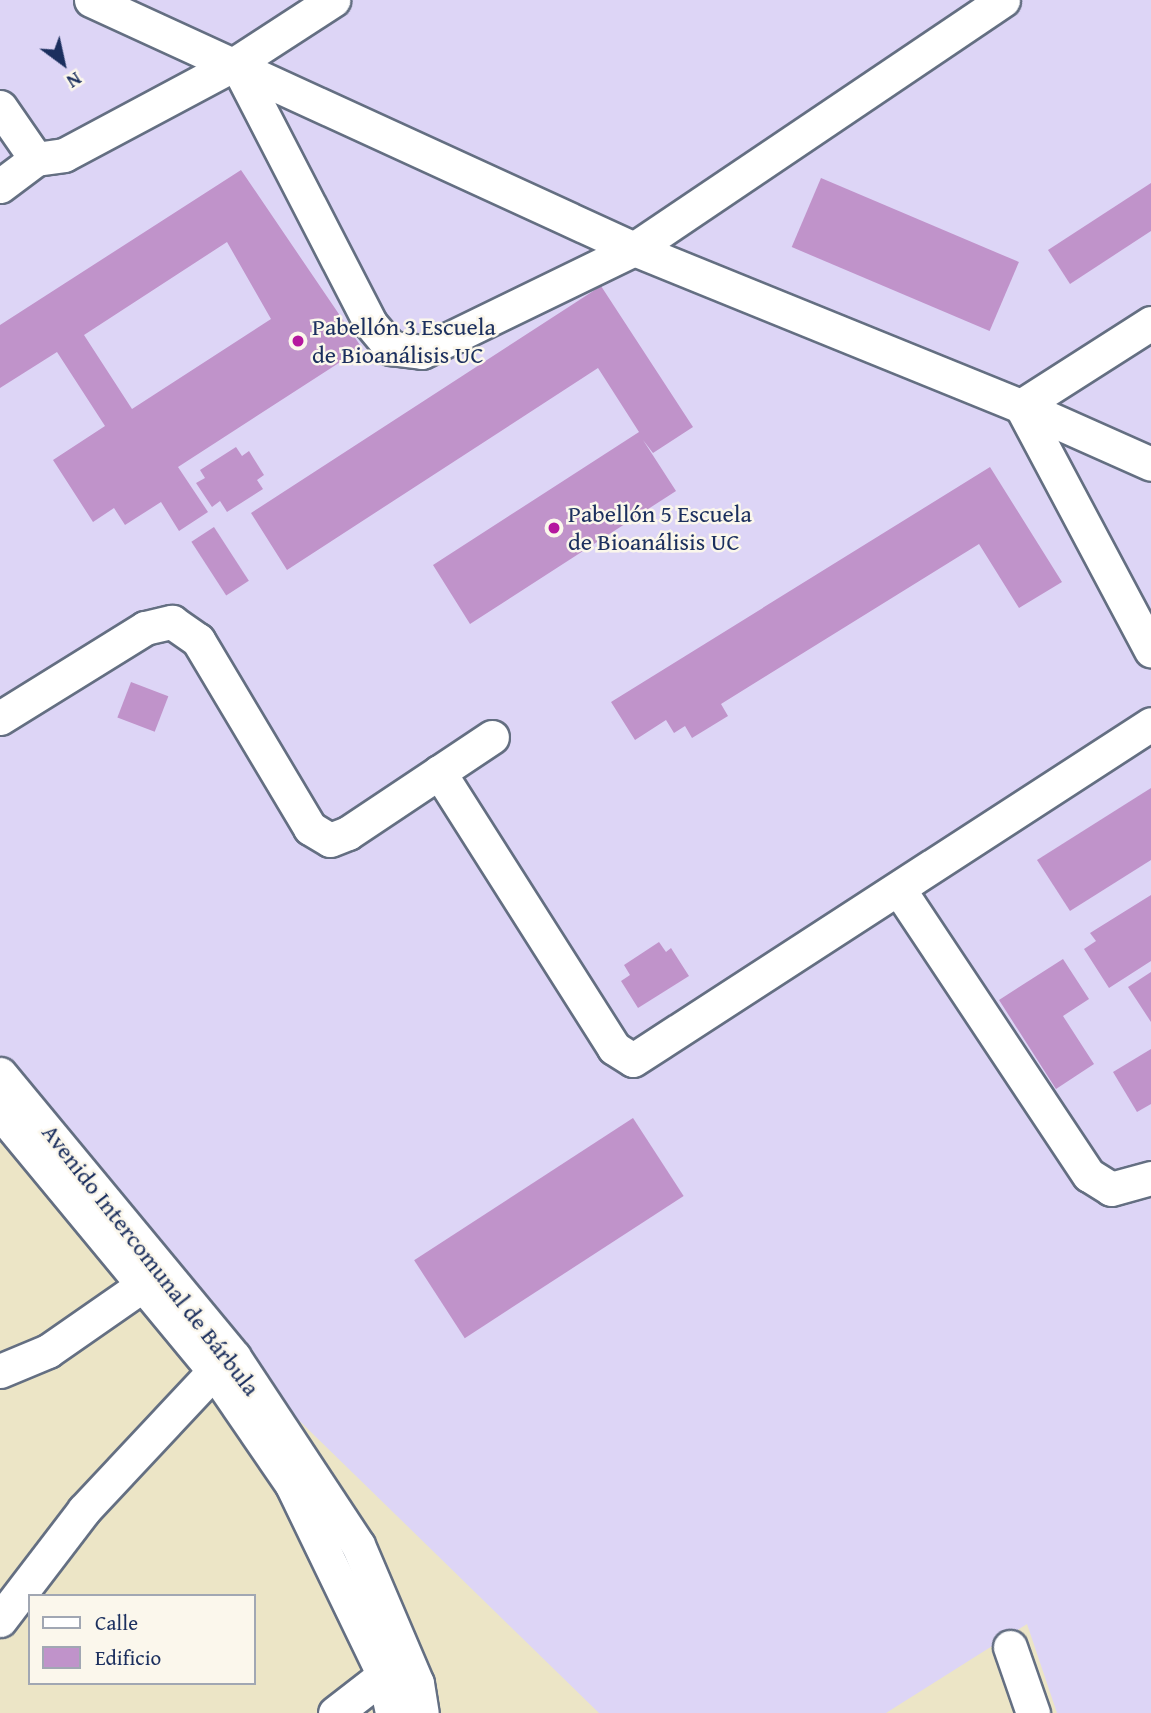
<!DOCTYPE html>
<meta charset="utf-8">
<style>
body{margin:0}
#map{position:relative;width:1151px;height:1713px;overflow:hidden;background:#ece5c6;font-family:"Gentium Book Plus",serif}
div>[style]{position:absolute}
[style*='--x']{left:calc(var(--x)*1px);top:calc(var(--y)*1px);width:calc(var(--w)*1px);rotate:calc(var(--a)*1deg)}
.built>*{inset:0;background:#ddd5f6}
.building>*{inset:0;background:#c093ca;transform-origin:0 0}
.roads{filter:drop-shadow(2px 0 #646f82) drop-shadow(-2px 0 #646f82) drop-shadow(0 2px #646f82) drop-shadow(0 -2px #646f82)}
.minor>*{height:33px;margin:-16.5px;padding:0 16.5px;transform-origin:16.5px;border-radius:16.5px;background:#fff}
.dots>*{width:19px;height:19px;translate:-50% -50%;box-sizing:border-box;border:4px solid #fbf7ec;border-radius:50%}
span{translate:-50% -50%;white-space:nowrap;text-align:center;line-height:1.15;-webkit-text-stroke:5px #fbf7ec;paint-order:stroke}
.poi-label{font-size:24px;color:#1b2f5e}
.left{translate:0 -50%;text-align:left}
.street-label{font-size:24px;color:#1b2f5e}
.legend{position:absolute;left:28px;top:1594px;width:228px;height:91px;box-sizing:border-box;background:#fbf7ec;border:2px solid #a1a7b3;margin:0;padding:9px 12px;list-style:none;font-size:21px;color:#1b2f5e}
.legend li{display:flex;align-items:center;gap:14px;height:35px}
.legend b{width:35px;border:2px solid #a1a7b3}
.north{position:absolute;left:28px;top:28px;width:70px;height:70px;-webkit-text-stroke:5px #fbf7ec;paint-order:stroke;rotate:147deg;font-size:19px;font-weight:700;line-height:28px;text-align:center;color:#1b2f5e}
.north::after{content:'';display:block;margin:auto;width:24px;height:32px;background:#1b2f5e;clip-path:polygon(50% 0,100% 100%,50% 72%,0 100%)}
</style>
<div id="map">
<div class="built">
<div style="clip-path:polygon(0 0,1151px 0,1151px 1713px,1057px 1713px,1027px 1624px,886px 1713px,599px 1713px,234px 1357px,0 1074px)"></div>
</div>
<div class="building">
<div style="clip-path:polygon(evenodd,241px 170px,362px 348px,178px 467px,208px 512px,179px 531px,161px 502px,125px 525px,114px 508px,93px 522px,53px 460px,105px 426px,57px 352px,0 388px,0 325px,241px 170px,227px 242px,271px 319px,132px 409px,84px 335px,227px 242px)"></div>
<div style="left:821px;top:178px;width:215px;height:75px;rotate:23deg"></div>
<div style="clip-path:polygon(1151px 183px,1151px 231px,1070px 284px,1048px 250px)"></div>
<div style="clip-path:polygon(601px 286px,693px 427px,653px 453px,643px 440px,676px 491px,470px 624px,433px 565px,639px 432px,598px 368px,287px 570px,251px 513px)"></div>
<div style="clip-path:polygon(236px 447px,242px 456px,249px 451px,264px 475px,257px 480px,263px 489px,227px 512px,220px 501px,212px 507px,196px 483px,205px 478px,200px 470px)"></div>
<div style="clip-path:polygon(990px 467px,1062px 582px,1019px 608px,979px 544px,721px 704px,728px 716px,692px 738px,685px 726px,674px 733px,666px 720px,635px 740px,611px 702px)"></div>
<div style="left:214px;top:527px;width:64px;height:27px;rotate:57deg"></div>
<div style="left:131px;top:682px;width:40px;height:38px;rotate:21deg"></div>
<div style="clip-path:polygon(1151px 788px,1151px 860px,1070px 911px,1037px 860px)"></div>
<div style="clip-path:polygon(1151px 895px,1151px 961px,1109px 988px,1084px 949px,1096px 941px,1090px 933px)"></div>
<div style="clip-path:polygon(659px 942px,666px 952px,671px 948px,689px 976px,638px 1008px,621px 981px,630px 975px,624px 965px)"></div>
<div style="clip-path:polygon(1063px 959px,1089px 999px,1063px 1016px,1094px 1064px,1056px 1089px,999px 1000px)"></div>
<div style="clip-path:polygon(1151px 972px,1151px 1022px,1128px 987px)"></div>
<div style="clip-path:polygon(1151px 1049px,1151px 1104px,1137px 1112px,1113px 1072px)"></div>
<div style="left:633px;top:1118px;width:93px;height:261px;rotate:57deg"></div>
</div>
<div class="roads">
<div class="minor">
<div style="--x:91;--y:0;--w:597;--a:24.63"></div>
<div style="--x:634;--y:249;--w:418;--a:22.1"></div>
<div style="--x:1021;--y:406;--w:142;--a:24"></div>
<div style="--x:236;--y:63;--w:292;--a:62.7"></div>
<div style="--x:370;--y:323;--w:33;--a:50"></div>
<div style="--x:391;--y:348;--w:31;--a:7"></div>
<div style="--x:422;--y:352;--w:236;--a:-25.9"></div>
<div style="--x:634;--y:249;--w:445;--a:-34"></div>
<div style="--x:0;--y:107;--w:63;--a:55.3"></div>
<div style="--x:36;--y:159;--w:28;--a:-8"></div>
<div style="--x:64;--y:155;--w:195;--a:-28.1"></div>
<div style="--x:236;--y:63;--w:116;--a:-33"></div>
<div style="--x:0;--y:186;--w:45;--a:-36.9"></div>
<div style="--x:1151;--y:323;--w:154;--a:147.4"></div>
<div style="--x:1021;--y:406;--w:277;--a:62"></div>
<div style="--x:0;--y:718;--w:171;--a:-31.8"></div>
<div style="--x:145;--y:628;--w:28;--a:-13"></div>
<div style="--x:172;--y:622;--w:32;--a:35"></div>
<div style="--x:198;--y:640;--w:219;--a:59.2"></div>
<div style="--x:310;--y:828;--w:23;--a:31"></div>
<div style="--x:330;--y:840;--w:19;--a:-21"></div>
<div style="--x:348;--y:833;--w:173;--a:-33.7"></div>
<div style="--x:439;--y:772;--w:327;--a:57.6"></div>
<div style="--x:614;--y:1048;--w:22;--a:32"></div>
<div style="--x:633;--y:1060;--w:617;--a:-32.97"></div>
<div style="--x:900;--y:891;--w:341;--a:56.4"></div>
<div style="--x:1089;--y:1175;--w:26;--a:32"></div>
<div style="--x:1111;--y:1189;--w:41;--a:-15.4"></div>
<div style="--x:0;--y:1074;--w:367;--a:50.4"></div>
<div style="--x:234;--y:1357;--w:225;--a:56.6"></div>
<div style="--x:358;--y:1545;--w:150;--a:66.9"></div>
<div style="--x:417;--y:1683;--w:30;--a:81"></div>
<div style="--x:0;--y:1112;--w:336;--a:50.4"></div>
<div style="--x:214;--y:1371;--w:138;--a:55.6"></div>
<div style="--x:292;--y:1485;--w:211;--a:64.2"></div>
<div style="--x:384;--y:1675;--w:39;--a:78"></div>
<div style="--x:0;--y:1371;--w:52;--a:-22.6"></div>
<div style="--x:48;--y:1351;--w:116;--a:-34.8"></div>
<div style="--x:0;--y:1620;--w:138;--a:-52.6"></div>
<div style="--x:84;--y:1510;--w:190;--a:-46.9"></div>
<div style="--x:1010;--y:1647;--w:70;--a:70.8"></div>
<div style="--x:335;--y:1713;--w:62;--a:-37.8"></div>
</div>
</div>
<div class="dots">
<div style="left:298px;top:341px;background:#b5179e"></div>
<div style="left:554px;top:528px;background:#b5179e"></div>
</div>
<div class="poi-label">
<span class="left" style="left:312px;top:341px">Pabellón 3 Escuela<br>de Bioanálisis UC</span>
<span class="left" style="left:568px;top:528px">Pabellón 5 Escuela<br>de Bioanálisis UC</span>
</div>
<div class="street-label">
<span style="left:151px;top:1260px;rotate:52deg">Avenido Intercomunal de Bárbula</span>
</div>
<ul class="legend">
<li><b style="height:9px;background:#fff"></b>Calle</li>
<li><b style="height:19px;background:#c093ca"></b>Edificio</li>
</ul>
<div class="north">N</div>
</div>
